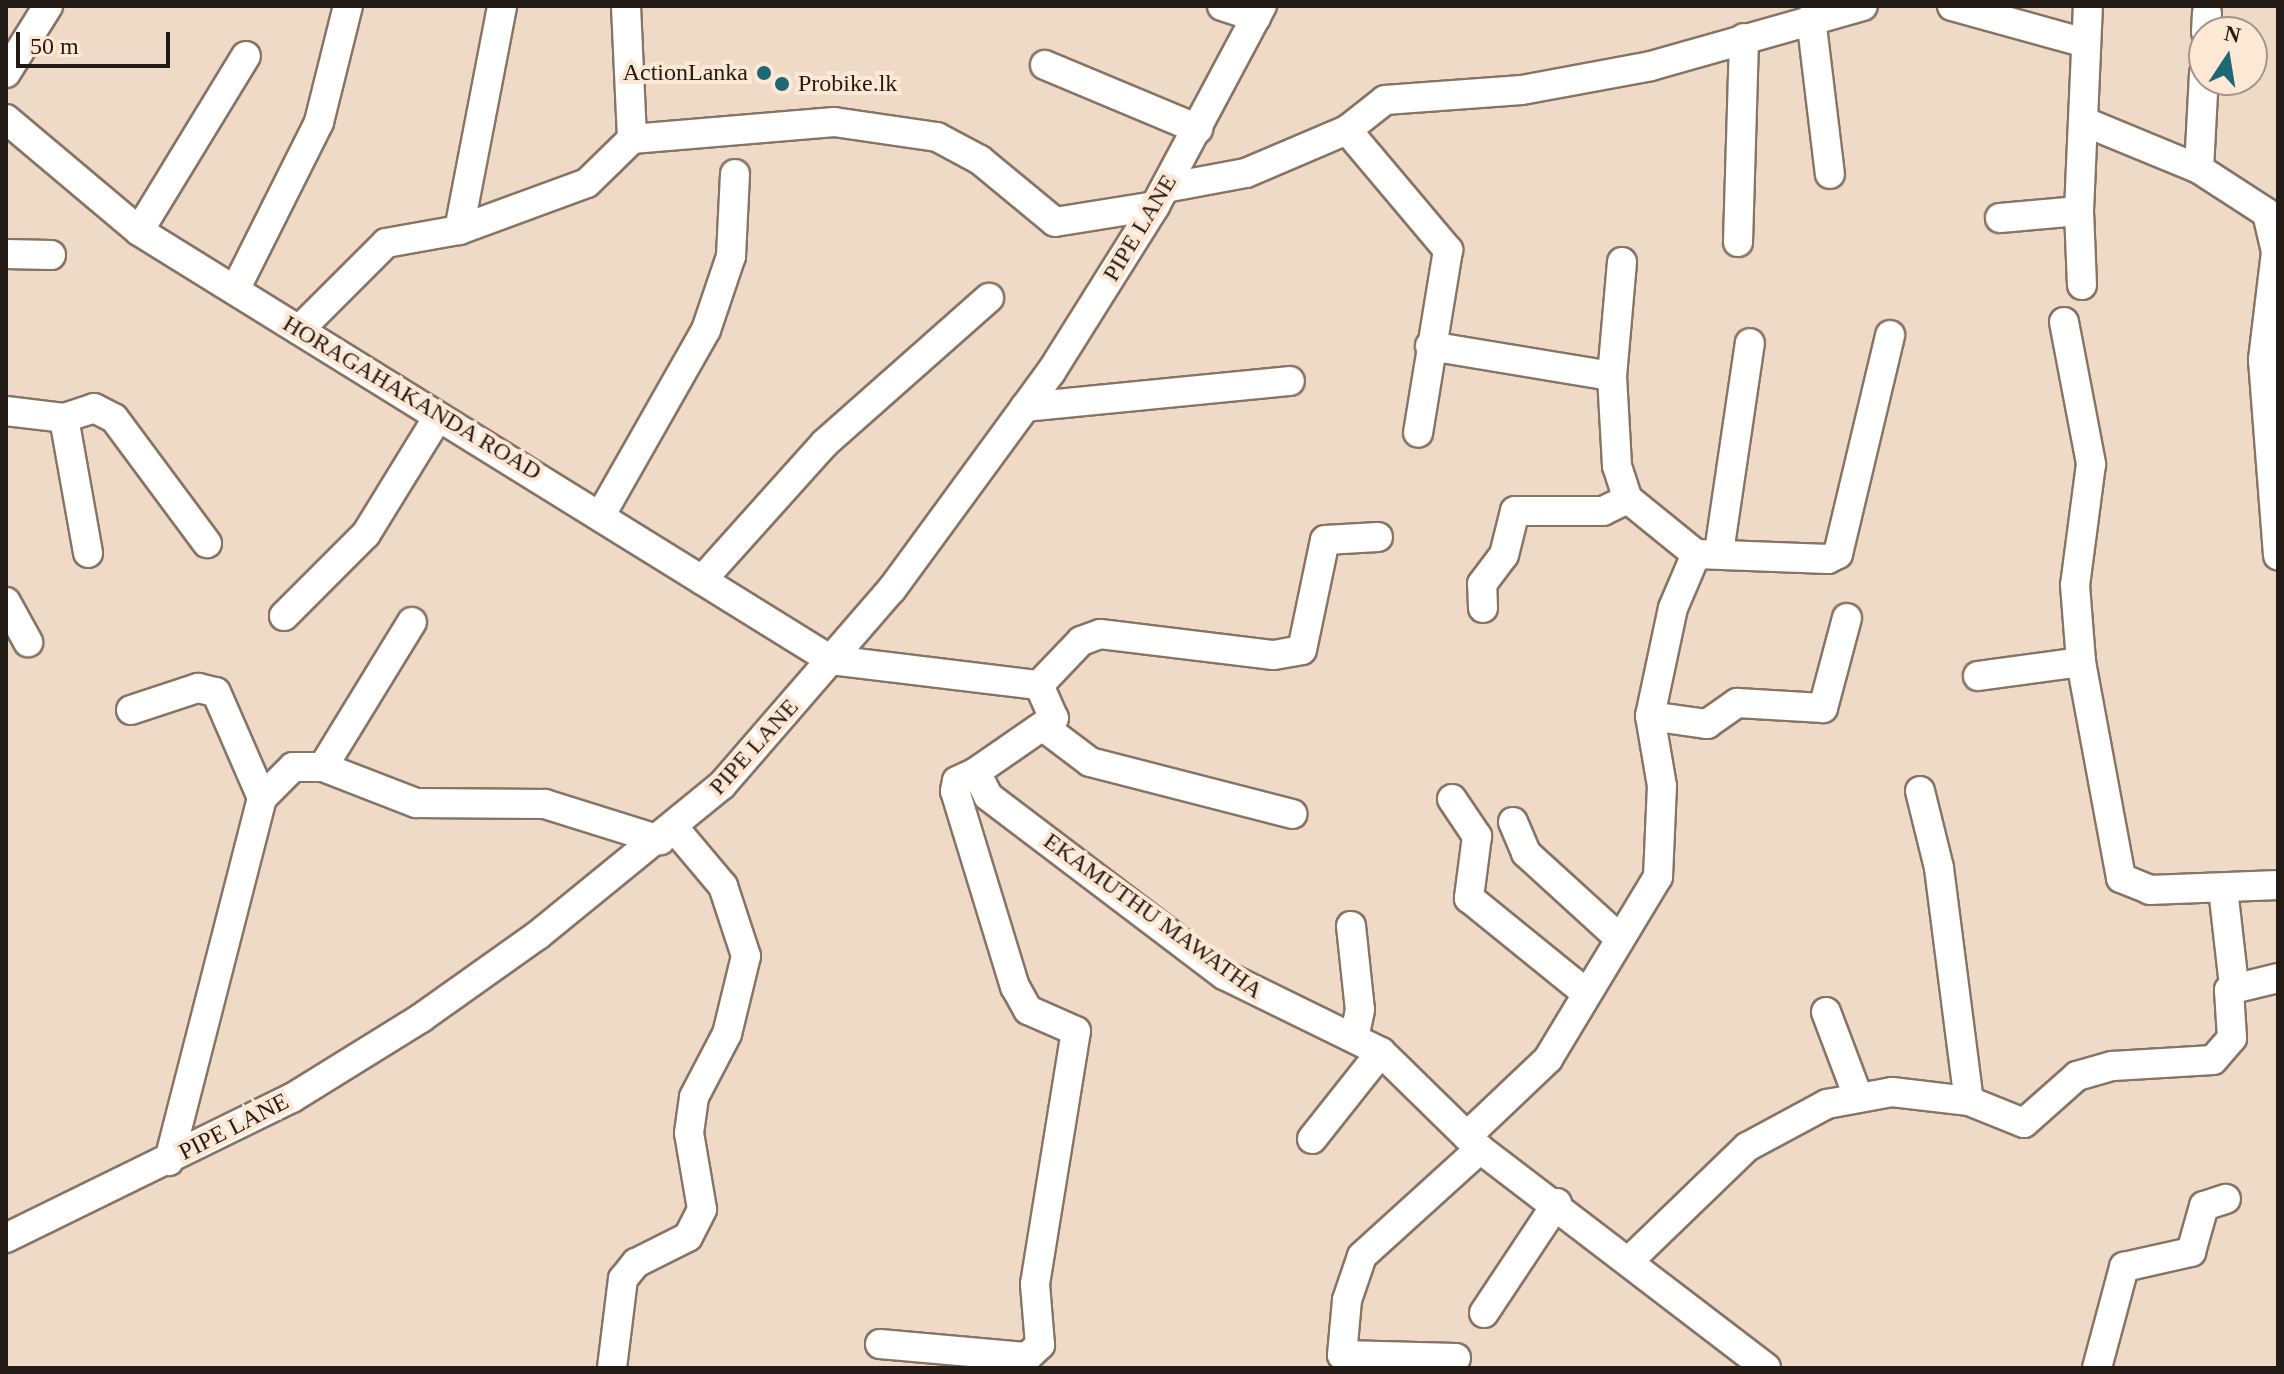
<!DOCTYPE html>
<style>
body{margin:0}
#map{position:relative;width:2284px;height:1374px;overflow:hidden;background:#efdac8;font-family:Georgia,serif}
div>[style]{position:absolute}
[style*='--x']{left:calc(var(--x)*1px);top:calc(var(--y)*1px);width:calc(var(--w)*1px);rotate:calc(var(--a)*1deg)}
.roads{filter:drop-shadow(2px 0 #887464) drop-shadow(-2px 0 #887464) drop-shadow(0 2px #887464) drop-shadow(0 -2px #887464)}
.minor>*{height:28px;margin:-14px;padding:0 14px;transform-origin:14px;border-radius:14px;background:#fff}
.dots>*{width:22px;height:22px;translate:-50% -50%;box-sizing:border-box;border:4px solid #fde7d5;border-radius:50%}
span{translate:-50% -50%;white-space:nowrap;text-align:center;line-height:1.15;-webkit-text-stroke:8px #fde7d5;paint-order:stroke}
.poi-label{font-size:24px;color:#221a14}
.right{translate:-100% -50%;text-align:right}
.left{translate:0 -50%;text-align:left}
.street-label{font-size:24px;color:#221a14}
.frame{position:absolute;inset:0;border:8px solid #221a14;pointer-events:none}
.north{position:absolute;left:2188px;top:16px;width:80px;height:80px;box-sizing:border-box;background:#fde7d5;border:2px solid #a59588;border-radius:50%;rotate:12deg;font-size:22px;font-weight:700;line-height:32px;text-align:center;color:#221a14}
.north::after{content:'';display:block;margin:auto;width:28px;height:36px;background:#1e6774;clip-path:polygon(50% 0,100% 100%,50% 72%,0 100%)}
.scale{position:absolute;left:16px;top:32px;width:154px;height:36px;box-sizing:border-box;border:4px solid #221a14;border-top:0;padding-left:10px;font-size:24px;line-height:28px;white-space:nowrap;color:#221a14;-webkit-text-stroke:6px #fde7d5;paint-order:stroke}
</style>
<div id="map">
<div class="roads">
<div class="minor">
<div style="--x:626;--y:6;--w:133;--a:87.4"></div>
<div style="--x:1222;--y:6;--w:36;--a:18"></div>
<div style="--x:1952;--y:6;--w:138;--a:15.5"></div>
<div style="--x:1811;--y:18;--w:157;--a:83.1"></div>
<div style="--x:2206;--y:32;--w:19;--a:-87"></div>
<div style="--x:1045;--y:65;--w:166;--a:22.7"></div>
<div style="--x:6;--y:73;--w:79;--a:-57.9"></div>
<div style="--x:6;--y:119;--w:174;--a:40.1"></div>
<div style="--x:139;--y:231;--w:814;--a:31.8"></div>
<div style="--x:831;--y:660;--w:209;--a:6.9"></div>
<div style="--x:1039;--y:685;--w:36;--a:66"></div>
<div style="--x:1054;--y:718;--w:95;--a:145.3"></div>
<div style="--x:976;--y:772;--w:27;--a:63"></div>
<div style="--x:988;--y:796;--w:296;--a:37.2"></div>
<div style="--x:1224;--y:975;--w:175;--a:26.1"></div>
<div style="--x:1381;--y:1052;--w:139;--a:44.4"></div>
<div style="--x:1480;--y:1149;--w:360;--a:37.4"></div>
<div style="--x:2085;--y:122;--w:123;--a:22.4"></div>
<div style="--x:2199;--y:169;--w:81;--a:32.9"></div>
<div style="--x:2267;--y:213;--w:40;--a:77"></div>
<div style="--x:2276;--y:252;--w:109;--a:96.9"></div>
<div style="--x:2263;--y:360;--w:196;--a:85.6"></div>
<div style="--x:1347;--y:130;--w:157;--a:49.9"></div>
<div style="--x:1448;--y:250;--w:185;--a:99.3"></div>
<div style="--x:2199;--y:169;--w:96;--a:-87"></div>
<div style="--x:1165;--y:188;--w:82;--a:-10.5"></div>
<div style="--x:1246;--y:173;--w:110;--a:-23.1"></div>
<div style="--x:1347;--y:130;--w:48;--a:-38.3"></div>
<div style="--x:1385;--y:100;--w:137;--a:-4.2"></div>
<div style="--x:1522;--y:90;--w:131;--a:-10.5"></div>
<div style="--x:1651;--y:66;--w:220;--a:-15.8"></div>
<div style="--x:2079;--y:211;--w:74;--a:87.7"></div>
<div style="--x:2000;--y:218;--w:79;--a:-5.1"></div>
<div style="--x:2079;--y:211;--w:205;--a:-87.5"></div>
<div style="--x:459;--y:230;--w:228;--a:-79.1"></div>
<div style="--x:139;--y:231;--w:205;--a:-58.6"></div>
<div style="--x:1738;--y:242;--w:204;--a:-88.3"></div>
<div style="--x:6;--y:254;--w:45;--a:1.3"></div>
<div style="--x:1622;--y:262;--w:114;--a:95"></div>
<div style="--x:1612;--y:376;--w:90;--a:86.8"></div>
<div style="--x:1617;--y:466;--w:35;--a:72"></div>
<div style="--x:1628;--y:499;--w:87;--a:39"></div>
<div style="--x:235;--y:290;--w:188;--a:-63.4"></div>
<div style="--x:319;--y:122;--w:120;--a:-76"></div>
<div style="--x:2064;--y:322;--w:145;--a:79.2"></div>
<div style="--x:2091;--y:464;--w:122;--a:97.5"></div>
<div style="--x:2075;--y:585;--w:77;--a:85.5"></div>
<div style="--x:2081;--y:662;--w:220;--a:79.5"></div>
<div style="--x:2121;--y:878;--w:31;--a:22"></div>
<div style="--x:2150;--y:890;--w:128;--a:-2.2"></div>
<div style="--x:299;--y:330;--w:123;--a:-45"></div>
<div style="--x:386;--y:243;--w:74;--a:-10.1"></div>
<div style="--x:459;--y:230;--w:136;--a:-20.2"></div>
<div style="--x:587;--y:183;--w:63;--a:-44.4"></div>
<div style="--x:632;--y:139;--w:203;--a:-4.8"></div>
<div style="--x:834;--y:122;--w:104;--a:8.3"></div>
<div style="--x:937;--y:137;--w:49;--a:28.1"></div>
<div style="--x:980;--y:160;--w:97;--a:39.6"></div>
<div style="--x:1055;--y:222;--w:101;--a:-9.1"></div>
<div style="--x:1430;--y:346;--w:184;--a:9.4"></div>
<div style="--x:1025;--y:407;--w:266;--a:-5.6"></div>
<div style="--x:6;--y:411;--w:58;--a:6.9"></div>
<div style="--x:64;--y:418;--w:32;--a:-18"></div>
<div style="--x:94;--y:408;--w:22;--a:27"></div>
<div style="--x:114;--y:418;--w:156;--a:53.4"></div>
<div style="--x:64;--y:418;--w:137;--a:79.9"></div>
<div style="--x:602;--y:513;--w:210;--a:-60.4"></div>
<div style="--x:706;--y:330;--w:78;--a:-71.3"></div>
<div style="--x:731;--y:256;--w:82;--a:-87.2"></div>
<div style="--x:1719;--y:552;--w:211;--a:-81.6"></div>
<div style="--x:702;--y:580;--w:184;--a:-48.1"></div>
<div style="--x:825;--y:443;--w:219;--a:-41.5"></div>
<div style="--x:6;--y:602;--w:46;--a:61.2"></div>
<div style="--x:1483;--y:608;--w:24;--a:-92"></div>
<div style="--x:1482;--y:584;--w:36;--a:-53"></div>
<div style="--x:1504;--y:555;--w:45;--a:-76"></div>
<div style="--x:1515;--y:511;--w:88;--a:0"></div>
<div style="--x:1603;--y:511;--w:28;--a:-26"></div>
<div style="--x:284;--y:616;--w:116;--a:-45"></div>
<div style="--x:366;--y:534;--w:137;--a:-58.4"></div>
<div style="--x:1978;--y:676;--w:104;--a:-7.7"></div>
<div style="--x:1039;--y:685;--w:61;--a:-46.3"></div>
<div style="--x:1081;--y:641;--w:20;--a:-20"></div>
<div style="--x:1100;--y:634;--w:175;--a:6.9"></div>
<div style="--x:1274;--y:655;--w:28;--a:-10"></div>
<div style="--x:1302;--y:650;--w:112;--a:-78.2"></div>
<div style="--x:1325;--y:540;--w:53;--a:-3.2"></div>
<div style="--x:131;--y:710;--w:71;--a:-18.2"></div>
<div style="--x:198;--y:688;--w:18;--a:13"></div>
<div style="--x:216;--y:692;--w:116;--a:66.5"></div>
<div style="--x:262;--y:798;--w:375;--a:104.4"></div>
<div style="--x:1650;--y:716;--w:58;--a:8"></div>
<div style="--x:1707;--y:724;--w:37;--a:-35"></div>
<div style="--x:1737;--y:703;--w:86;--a:3.3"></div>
<div style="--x:1823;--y:708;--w:93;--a:-75.1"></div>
<div style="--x:1045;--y:728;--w:56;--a:37.1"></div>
<div style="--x:1090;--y:762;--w:209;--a:14.4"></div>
<div style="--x:323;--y:767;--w:170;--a:-58.5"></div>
<div style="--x:1920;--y:791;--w:79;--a:76.1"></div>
<div style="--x:1939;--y:868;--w:235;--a:82.7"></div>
<div style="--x:1969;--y:1101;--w:59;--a:21.8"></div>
<div style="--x:2024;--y:1123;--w:71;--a:-41.6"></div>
<div style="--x:2077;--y:1076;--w:37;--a:-16"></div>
<div style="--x:2113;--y:1066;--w:100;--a:-3.4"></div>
<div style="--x:2213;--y:1060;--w:29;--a:-49"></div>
<div style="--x:2232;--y:1038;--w:48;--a:-93.6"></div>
<div style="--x:2229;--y:990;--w:50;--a:-13.8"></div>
<div style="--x:262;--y:798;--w:44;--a:-45"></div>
<div style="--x:293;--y:767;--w:30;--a:0"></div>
<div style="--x:323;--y:767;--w:100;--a:21.2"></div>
<div style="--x:416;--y:803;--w:129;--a:0.4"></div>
<div style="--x:545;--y:804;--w:121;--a:17.4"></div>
<div style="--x:1452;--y:799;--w:45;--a:56"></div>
<div style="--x:1477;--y:836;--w:63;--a:97.4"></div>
<div style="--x:1469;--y:898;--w:149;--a:39"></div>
<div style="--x:1513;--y:822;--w:34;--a:67"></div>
<div style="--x:1526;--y:853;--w:126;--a:42.4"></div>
<div style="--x:2223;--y:889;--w:97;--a:83.5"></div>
<div style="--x:1351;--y:926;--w:84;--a:83.9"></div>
<div style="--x:1360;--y:1010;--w:25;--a:102"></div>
<div style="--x:1826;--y:1012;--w:88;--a:69.3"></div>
<div style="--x:1467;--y:1136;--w:112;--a:-43.5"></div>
<div style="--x:1548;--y:1059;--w:213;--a:-58.9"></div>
<div style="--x:1658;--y:877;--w:91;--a:-87.5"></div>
<div style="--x:1662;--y:786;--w:71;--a:-99.7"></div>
<div style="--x:1650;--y:716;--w:110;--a:-78"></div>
<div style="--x:1673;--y:608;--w:59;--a:-66.9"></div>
<div style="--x:1696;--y:554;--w:132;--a:2.2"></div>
<div style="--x:1828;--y:559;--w:11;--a:-27"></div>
<div style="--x:1838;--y:554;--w:225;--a:-76.6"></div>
<div style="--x:1312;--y:1139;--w:111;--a:-51.6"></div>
<div style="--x:6;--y:1238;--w:318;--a:-26.1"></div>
<div style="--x:292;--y:1098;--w:152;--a:-31.8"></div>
<div style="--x:421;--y:1018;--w:143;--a:-35.4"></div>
<div style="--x:538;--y:935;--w:237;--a:-39.2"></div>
<div style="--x:722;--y:785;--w:259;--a:-49.1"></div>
<div style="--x:892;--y:589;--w:269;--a:-53.8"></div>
<div style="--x:1051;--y:372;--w:196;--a:-57.9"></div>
<div style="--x:1155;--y:206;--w:227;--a:-61.9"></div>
<div style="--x:1630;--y:1260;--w:163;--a:-44"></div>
<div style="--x:1747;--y:1147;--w:91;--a:-28.3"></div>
<div style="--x:1827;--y:1104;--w:66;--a:-10.5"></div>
<div style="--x:1892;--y:1092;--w:78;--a:6.7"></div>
<div style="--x:1484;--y:1313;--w:132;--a:-56.4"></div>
<div style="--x:880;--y:1344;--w:148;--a:5.1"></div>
<div style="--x:1027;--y:1357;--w:18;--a:-43"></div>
<div style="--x:1040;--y:1345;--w:61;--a:-94.7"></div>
<div style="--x:1035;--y:1284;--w:256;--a:-80.8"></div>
<div style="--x:1076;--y:1031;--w:52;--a:-156.4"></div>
<div style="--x:1028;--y:1010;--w:26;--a:-119"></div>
<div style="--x:1015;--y:987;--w:205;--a:-107"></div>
<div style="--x:955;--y:791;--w:10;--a:-79"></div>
<div style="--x:957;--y:781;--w:21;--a:-25"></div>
<div style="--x:1456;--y:1358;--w:114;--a:-178.5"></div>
<div style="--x:1342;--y:1355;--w:55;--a:-84.8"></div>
<div style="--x:1347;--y:1300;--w:46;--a:-71.2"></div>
<div style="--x:1362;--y:1256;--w:159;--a:-42.2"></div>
<div style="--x:612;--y:1368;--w:90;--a:-83"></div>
<div style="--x:623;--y:1279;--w:21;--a:-51"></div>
<div style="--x:636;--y:1263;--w:58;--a:-26.6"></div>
<div style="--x:688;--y:1237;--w:31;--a:-63"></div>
<div style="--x:702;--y:1209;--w:77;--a:-99.7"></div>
<div style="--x:689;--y:1133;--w:36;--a:-82"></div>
<div style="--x:694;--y:1097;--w:71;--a:-62.4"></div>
<div style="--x:727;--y:1034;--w:80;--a:-76.3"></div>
<div style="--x:746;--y:956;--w:74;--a:-108.2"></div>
<div style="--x:723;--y:886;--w:75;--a:-130.1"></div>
<div style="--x:2097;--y:1368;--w:105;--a:-75"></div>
<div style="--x:2124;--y:1267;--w:69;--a:-12.6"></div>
<div style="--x:2191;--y:1252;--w:48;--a:-74.2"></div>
<div style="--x:2204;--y:1206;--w:23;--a:-18"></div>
</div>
</div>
<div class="dots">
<div style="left:764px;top:73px;background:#1e6774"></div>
<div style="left:782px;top:84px;background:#1e6774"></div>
</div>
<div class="poi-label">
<span class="right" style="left:748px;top:73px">ActionLanka</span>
<span class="left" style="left:798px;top:84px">Probike.lk</span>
</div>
<div class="street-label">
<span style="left:1140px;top:228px;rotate:-59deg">PIPE LANE</span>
<span style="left:412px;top:398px;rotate:31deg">HORAGAHAKANDA ROAD</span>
<span style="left:754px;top:747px;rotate:-48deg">PIPE LANE</span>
<span style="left:1153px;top:916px;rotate:36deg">EKAMUTHU MAWATHA</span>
<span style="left:234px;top:1127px;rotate:-27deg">PIPE LANE</span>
</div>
<div class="frame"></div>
<div class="north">N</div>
<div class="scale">50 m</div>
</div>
